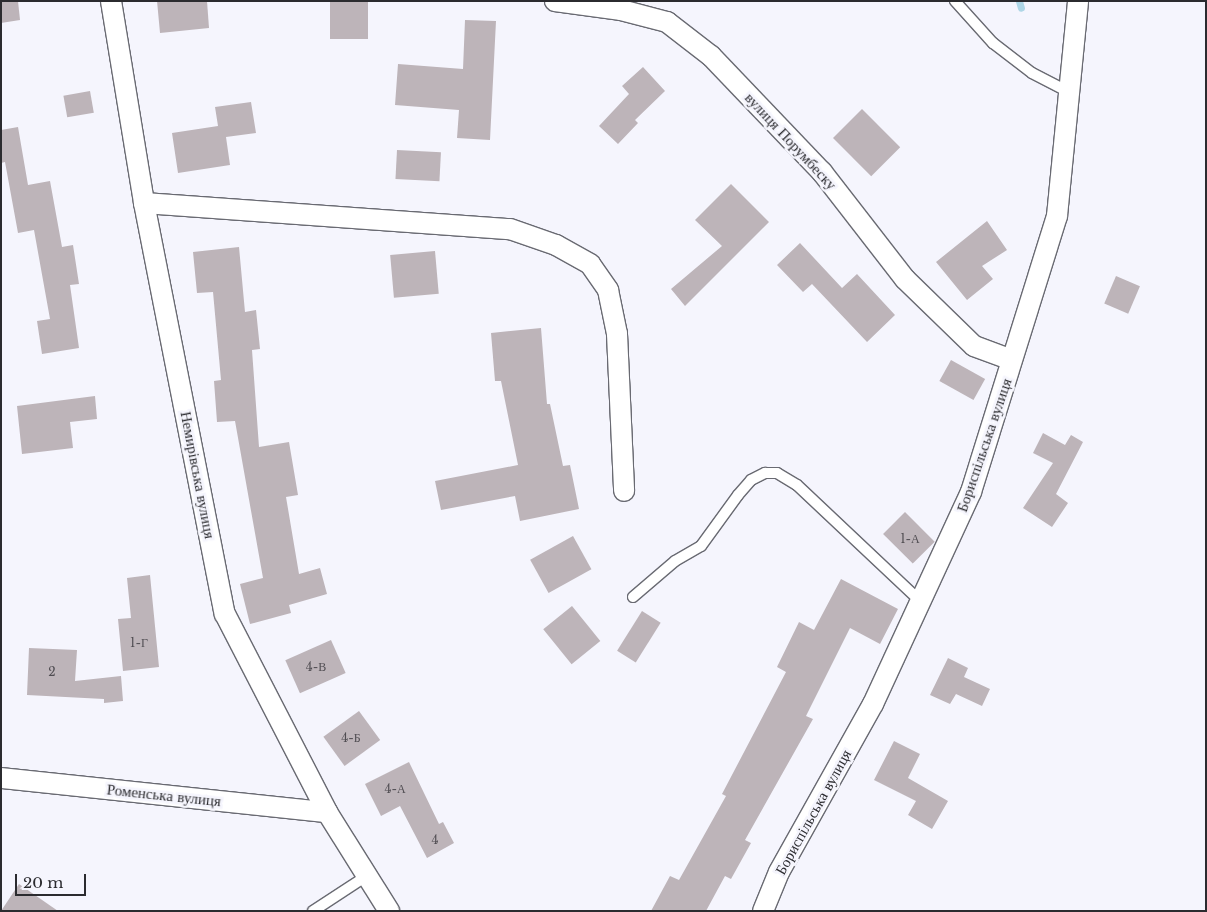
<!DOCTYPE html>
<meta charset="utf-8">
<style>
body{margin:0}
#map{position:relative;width:1207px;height:912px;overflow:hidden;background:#f5f5fd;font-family:"Libre Baskerville",serif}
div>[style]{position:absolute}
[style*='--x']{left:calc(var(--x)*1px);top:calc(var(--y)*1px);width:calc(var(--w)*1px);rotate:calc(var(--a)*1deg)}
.stream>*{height:7px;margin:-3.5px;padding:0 3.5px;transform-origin:3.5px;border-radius:3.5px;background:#aed6e6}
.building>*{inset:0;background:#bdb4b9;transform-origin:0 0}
.roads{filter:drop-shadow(1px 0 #696a72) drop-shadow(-1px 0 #696a72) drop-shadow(0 1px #696a72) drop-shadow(0 -1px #696a72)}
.service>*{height:10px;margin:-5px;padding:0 5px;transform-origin:5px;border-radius:5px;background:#fff}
.minor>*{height:20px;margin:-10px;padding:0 10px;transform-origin:10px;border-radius:10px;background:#fff}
span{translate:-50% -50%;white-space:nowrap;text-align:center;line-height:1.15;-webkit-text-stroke:5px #f5f5fd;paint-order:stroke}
.number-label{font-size:12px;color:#504d52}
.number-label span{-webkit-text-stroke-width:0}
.street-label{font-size:15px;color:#2b2b2f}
.frame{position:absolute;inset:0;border:2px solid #2b2b2f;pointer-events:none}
.scale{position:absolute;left:15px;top:874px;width:71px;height:22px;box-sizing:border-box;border:2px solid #2b2b2f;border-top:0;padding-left:6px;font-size:15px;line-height:18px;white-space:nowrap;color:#2b2b2f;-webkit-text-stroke:4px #f5f5fd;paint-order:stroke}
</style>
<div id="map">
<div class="stream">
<div style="--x:1019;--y:1;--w:7;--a:74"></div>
</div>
<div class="building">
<div style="clip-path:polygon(1px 1px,18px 1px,20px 20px,1px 23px)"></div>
<div style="clip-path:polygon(157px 1px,207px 1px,209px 28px,160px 33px)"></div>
<div style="left:330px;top:1px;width:38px;height:38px"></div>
<div style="clip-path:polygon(465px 20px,496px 21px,490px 140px,457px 138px,459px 110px,395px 105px,398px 64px,463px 69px)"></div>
<div style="clip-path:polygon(643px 67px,665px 91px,635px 120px,638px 123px,618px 144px,599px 126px,629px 94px,622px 86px)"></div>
<div style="left:90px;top:91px;width:22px;height:27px;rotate:80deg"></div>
<div style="clip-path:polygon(251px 102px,256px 133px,226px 137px,230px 165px,178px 173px,172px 133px,218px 126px,215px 107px)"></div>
<div style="left:862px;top:109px;width:54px;height:41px;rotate:45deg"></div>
<div style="clip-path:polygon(18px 127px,28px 185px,50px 181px,62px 247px,73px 245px,79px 284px,70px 285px,79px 348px,42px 354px,37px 321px,50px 319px,34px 230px,18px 233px,5px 162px,1px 163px,1px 130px)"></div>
<div style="left:397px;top:150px;width:44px;height:29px;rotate:3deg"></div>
<div style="clip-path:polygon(731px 184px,769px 222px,685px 306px,671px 289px,722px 246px,695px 220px)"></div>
<div style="clip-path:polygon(987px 221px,1007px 250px,982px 266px,993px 279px,967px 300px,936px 262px)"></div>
<div style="clip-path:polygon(800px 243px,842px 288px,857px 274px,895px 315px,867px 342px,812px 284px,803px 292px,777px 265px)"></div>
<div style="clip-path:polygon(239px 247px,245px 312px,256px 310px,260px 349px,252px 350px,259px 447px,289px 442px,298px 495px,286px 497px,299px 574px,320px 568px,327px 594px,289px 605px,291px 613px,250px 624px,240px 584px,263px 578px,235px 421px,217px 422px,214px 381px,221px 380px,213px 292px,197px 293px,193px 252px)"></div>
<div style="left:435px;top:251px;width:43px;height:45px;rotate:85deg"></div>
<div style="left:1116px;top:276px;width:26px;height:30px;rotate:23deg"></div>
<div style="clip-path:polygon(541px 328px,547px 404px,550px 404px,563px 466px,570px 465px,579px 509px,520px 521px,515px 496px,441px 510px,435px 481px,518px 465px,501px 381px,495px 381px,491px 333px)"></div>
<div style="left:951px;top:360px;width:39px;height:24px;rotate:29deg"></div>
<div style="clip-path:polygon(95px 396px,97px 419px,70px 422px,73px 448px,22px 454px,17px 406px)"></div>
<div style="clip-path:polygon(1043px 433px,1065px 445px,1071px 435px,1083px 442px,1056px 494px,1068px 503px,1052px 527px,1023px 508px,1053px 463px,1033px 453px)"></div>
<div style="left:905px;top:512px;width:42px;height:31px;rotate:45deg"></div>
<div style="left:573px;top:536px;width:38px;height:49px;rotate:61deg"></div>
<div style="clip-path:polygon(150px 575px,159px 667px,123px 671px,118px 619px,131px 618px,127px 578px)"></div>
<div style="clip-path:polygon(841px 579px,898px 609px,880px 644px,850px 628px,806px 716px,813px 719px,745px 840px,751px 843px,731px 879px,725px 876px,706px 911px,651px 911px,670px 876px,679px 880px,726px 796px,722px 794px,786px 672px,777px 667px,799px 622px,814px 630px)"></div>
<div style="left:572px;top:606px;width:45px;height:37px;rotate:51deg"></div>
<div style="left:642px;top:611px;width:22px;height:47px;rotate:32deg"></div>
<div style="left:331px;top:640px;width:36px;height:50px;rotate:66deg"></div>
<div style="clip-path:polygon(29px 648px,77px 650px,75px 681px,121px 676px,123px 701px,104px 703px,104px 699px,27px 695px)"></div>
<div style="clip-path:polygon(948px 658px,968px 668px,964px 677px,990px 689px,982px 706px,956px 694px,950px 704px,930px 695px)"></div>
<div style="left:359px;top:711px;width:36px;height:44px;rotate:54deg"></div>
<div style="clip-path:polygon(894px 741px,920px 754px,908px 778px,948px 801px,932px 829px,908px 815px,916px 801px,874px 780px)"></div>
<div style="clip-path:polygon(409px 762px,439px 824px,443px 822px,454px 843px,427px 858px,400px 806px,381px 816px,365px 784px)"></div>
<div style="clip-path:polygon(19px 884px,58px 911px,1px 911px)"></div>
</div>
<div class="roads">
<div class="service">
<div style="--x:955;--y:1;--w:57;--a:47.9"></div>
<div style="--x:993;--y:43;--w:49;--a:37.6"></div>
<div style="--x:1032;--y:73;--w:42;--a:27.2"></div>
<div style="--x:633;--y:597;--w:55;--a:-40.6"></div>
<div style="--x:675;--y:561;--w:30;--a:-30"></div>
<div style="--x:701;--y:546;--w:63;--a:-54"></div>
<div style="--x:738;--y:495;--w:20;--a:-49"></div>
<div style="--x:751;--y:480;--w:16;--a:-27"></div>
<div style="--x:765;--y:473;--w:12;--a:0"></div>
<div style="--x:777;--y:473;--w:23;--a:31"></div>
<div style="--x:797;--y:485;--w:169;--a:43.3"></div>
<div style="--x:313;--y:911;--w:66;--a:-33.2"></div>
</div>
<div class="minor">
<div style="--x:111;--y:1;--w:205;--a:80.7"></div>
<div style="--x:144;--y:203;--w:419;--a:78.9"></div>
<div style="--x:225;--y:614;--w:223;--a:62.7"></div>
<div style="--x:327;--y:812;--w:117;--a:57.9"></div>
<div style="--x:555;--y:1;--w:67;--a:7.8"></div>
<div style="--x:621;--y:10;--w:48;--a:14.6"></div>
<div style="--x:667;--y:22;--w:56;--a:37.7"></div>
<div style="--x:711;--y:56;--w:161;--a:46.3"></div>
<div style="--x:822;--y:172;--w:135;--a:52.2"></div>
<div style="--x:905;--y:279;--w:96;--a:44.2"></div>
<div style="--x:974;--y:346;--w:40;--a:20.2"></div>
<div style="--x:144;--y:203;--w:367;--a:4.1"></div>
<div style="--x:510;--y:229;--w:49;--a:19.2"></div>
<div style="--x:556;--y:245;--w:39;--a:29"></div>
<div style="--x:590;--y:264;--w:32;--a:55"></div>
<div style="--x:608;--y:290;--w:45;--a:78.4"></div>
<div style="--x:617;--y:334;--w:157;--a:87.4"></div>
<div style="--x:1;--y:778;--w:328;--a:6"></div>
<div style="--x:763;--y:911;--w:42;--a:-67.7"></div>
<div style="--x:779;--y:872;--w:193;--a:-60.8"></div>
<div style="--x:873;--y:704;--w:234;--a:-65.2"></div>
<div style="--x:971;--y:492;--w:289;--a:-72.7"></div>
<div style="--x:1057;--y:216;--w:216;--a:-84.4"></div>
</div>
</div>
<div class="number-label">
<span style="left:910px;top:539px">1-А</span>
<span style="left:139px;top:643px">1-Г</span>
<span style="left:316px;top:667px">4-В</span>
<span style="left:52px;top:672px">2</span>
<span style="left:351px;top:738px">4-Б</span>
<span style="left:395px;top:789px">4-А</span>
<span style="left:435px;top:840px">4</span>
</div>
<div class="street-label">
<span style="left:791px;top:141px;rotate:47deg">вулиця Порумбеску</span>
<span style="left:984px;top:445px;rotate:-71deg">Бориспільська вулиця</span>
<span style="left:198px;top:475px;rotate:79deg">Немирівська вулиця</span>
<span style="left:164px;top:795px;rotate:6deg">Роменська вулиця</span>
<span style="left:813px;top:812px;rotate:-61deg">Бориспільська вулиця</span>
</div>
<div class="frame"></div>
<div class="scale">20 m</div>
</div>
